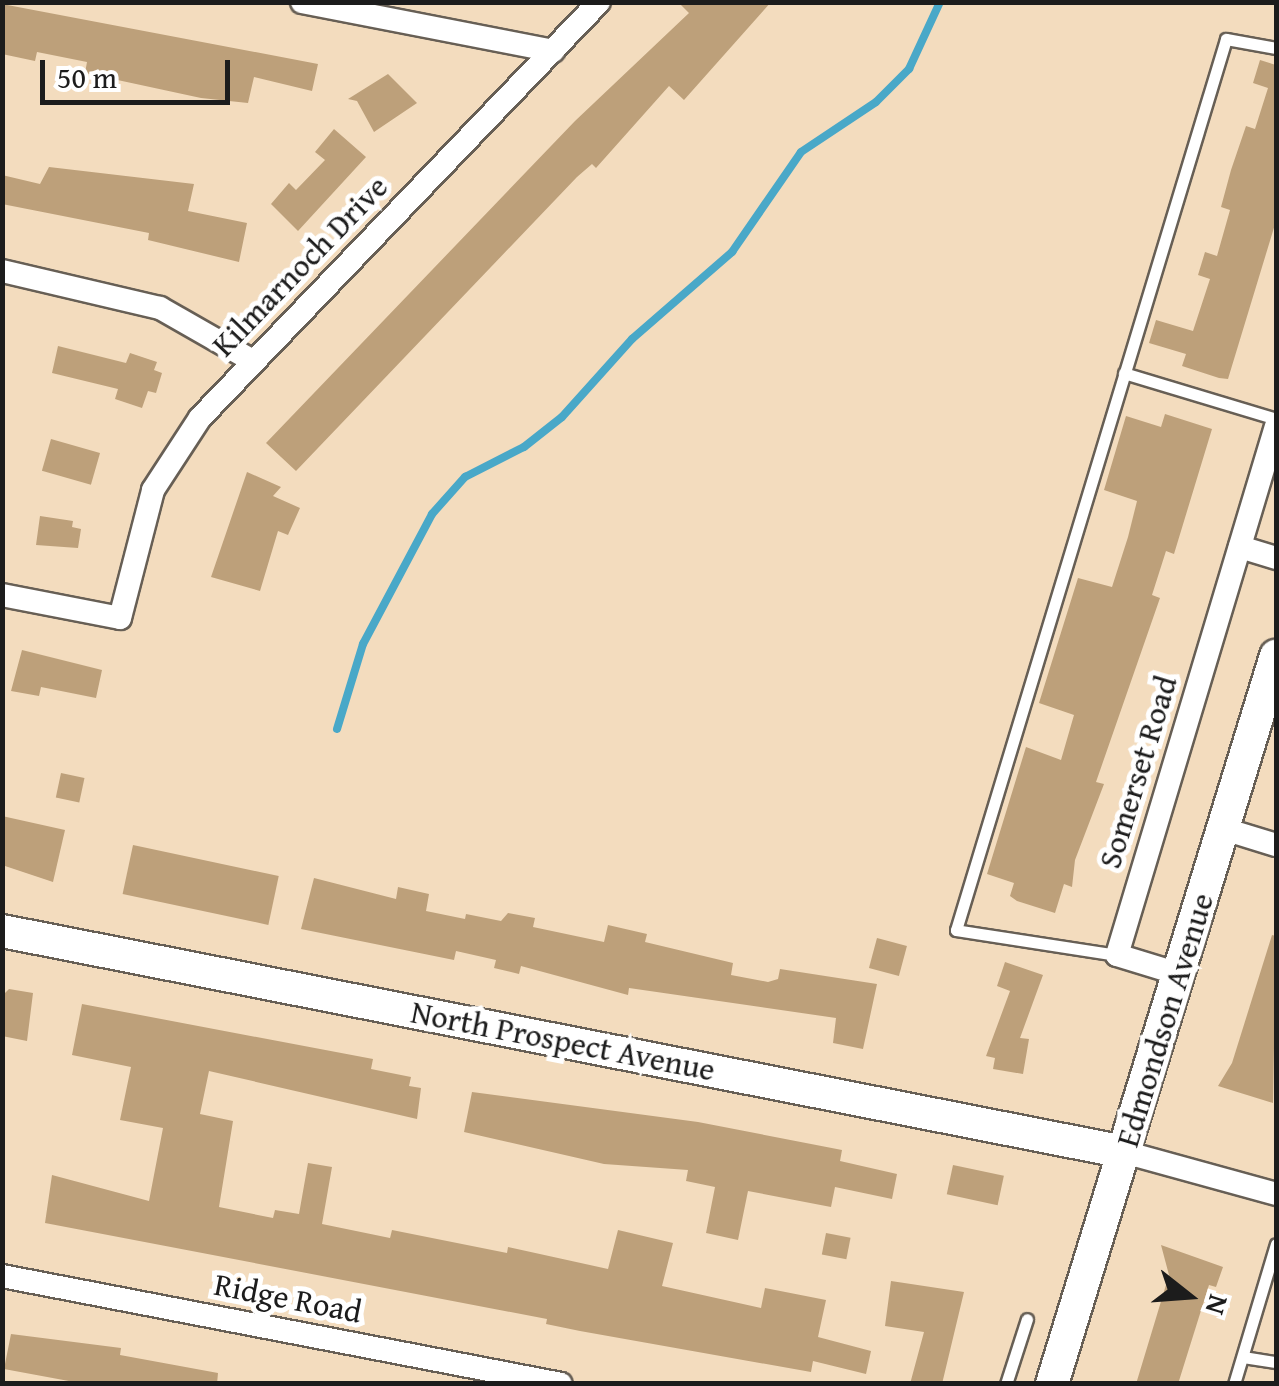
<!DOCTYPE html>
<style>
body{margin:0}
#map{position:relative;width:1279px;height:1386px;overflow:hidden;background:#f3dcbe;font-family:"Gentium Book Plus",serif}
div>[style]{position:absolute}
[style*='--x']{left:calc(var(--x)*1px);top:calc(var(--y)*1px);width:calc(var(--w)*1px);rotate:calc(var(--a)*1deg)}
.stream>*{height:8px;margin:-4px;padding:0 4px;transform-origin:4px;border-radius:4px;background:#49a8c8}
.building>*{inset:0;background:#bda07a;transform-origin:0 0}
.roads{filter:drop-shadow(2px 0 #675f55) drop-shadow(-2px 0 #675f55) drop-shadow(0 2px #675f55) drop-shadow(0 -2px #675f55)}
.lane>*{height:11px;margin:-5.5px;padding:0 5.5px;transform-origin:5.5px;border-radius:5.5px;background:#fff}
.street>*{height:22px;margin:-11px;padding:0 11px;transform-origin:11px;border-radius:11px;background:#fff}
.secondary>*{height:32px;margin:-16px;padding:0 16px;transform-origin:16px;border-radius:16px;background:#fff}
span{translate:-50% -50%;white-space:nowrap;text-align:center;line-height:1.15;-webkit-text-stroke:10px #fff;paint-order:stroke}
.street-label{font-size:32px;color:#1c1c1c}
.frame{position:absolute;inset:0;border:5px solid #1c1c1c;pointer-events:none}
.north{position:absolute;left:1139px;top:1246px;width:100px;height:100px;-webkit-text-stroke:8px #fff;paint-order:stroke;rotate:107deg;font-size:28px;font-weight:700;line-height:40px;text-align:center;color:#1c1c1c}
.north::after{content:'';display:block;margin:auto;width:35px;height:45px;background:#1c1c1c;clip-path:polygon(50% 0,100% 100%,50% 72%,0 100%)}
.scale{position:absolute;left:40px;top:60px;width:190px;height:45px;box-sizing:border-box;border:5px solid #1c1c1c;border-top:0;padding-left:12px;font-size:30px;line-height:35px;white-space:nowrap;color:#1c1c1c;-webkit-text-stroke:8px #fff;paint-order:stroke}
</style>
<div id="map">
<div class="stream">
<div style="--x:337;--y:729;--w:89;--a:-73"></div>
<div style="--x:363;--y:644;--w:147;--a:-62"></div>
<div style="--x:432;--y:514;--w:50;--a:-48.3"></div>
<div style="--x:465;--y:477;--w:66;--a:-27"></div>
<div style="--x:524;--y:447;--w:48;--a:-38.3"></div>
<div style="--x:562;--y:417;--w:105;--a:-48.1"></div>
<div style="--x:632;--y:339;--w:133;--a:-41"></div>
<div style="--x:732;--y:252;--w:121;--a:-55.4"></div>
<div style="--x:801;--y:152;--w:90;--a:-33.7"></div>
<div style="--x:876;--y:102;--w:47;--a:-45"></div>
<div style="--x:909;--y:69;--w:74;--a:-65.2"></div>
</div>
<div class="building">
<div style="clip-path:polygon(678px 2px,771px 2px,684px 100px,669px 86px,596px 168px,592px 164px,577px 177px,296px 471px,266px 443px,575px 121px,689px 13px)"></div>
<div style="clip-path:polygon(2px 4px,318px 64px,312px 91px,254px 77px,248px 103px,201px 98px,85px 73px,87px 62px,37px 52px,35px 61px,2px 54px)"></div>
<div style="clip-path:polygon(1260px 60px,1276px 65px,1276px 221px,1228px 379px,1219px 378px,1182px 366px,1186px 354px,1149px 343px,1156px 320px,1193px 331px,1210px 279px,1198px 275px,1205px 252px,1217px 256px,1230px 210px,1221px 207px,1231px 170px,1246px 126px,1255px 129px,1268px 88px,1253px 83px)"></div>
<div style="clip-path:polygon(388px 74px,417px 103px,374px 132px,357px 101px,348px 99px)"></div>
<div style="clip-path:polygon(334px 129px,366px 157px,298px 231px,271px 204px,289px 183px,296px 190px,325px 160px,315px 152px)"></div>
<div style="clip-path:polygon(49px 167px,194px 184px,188px 211px,247px 223px,239px 262px,148px 240px,149px 233px,2px 204px,2px 175px,40px 184px)"></div>
<div style="clip-path:polygon(58px 346px,126px 363px,130px 353px,157px 362px,154px 370px,162px 373px,156px 393px,148px 391px,142px 408px,115px 399px,118px 389px,52px 373px)"></div>
<div style="clip-path:polygon(1165px 414px,1212px 429px,1174px 554px,1166px 551px,1152px 595px,1160px 598px,1096px 782px,1104px 784px,1075px 860px,1072px 887px,1064px 884px,1055px 913px,1017px 901px,1010px 896px,1014px 883px,987px 874px,1026px 747px,1061px 760px,1074px 715px,1039px 703px,1078px 578px,1112px 587px,1128px 537px,1137px 501px,1104px 490px,1126px 416px,1161px 427px)"></div>
<div style="left:51px;top:439px;width:51px;height:33px;rotate:16deg"></div>
<div style="clip-path:polygon(247px 472px,281px 487px,273px 496px,300px 508px,288px 535px,278px 531px,260px 591px,211px 577px)"></div>
<div style="clip-path:polygon(40px 516px,73px 521px,72px 527px,81px 529px,78px 548px,36px 545px)"></div>
<div style="clip-path:polygon(22px 650px,102px 670px,96px 698px,41px 687px,39px 696px,11px 691px)"></div>
<div style="left:61px;top:773px;width:24px;height:25px;rotate:12deg"></div>
<div style="clip-path:polygon(2px 816px,65px 830px,53px 882px,2px 865px)"></div>
<div style="left:133px;top:845px;width:149px;height:50px;rotate:12deg"></div>
<div style="clip-path:polygon(314px 878px,396px 899px,398px 887px,429px 894px,426px 911px,465px 919px,466px 914px,501px 921px,508px 913px,535px 918px,533px 927px,604px 942px,608px 925px,647px 934px,645px 942px,733px 963px,731px 975px,768px 982px,778px 979px,780px 969px,877px 984px,863px 1049px,833px 1043px,836px 1018px,629px 988px,628px 995px,521px 966px,519px 974px,494px 968px,496px 960px,456px 951px,454px 960px,301px 929px)"></div>
<div style="clip-path:polygon(1272px 935px,1276px 936px,1273px 1103px,1218px 1086px,1232px 1063px)"></div>
<div style="left:877px;top:938px;width:31px;height:31px;rotate:15deg"></div>
<div style="clip-path:polygon(1005px 962px,1043px 975px,1020px 1038px,1029px 1039px,1023px 1074px,993px 1069px,995px 1058px,986px 1056px,1010px 991px,997px 986px)"></div>
<div style="clip-path:polygon(9px 989px,33px 993px,27px 1041px,2px 1036px,2px 996px)"></div>
<div style="clip-path:polygon(82px 1004px,373px 1059px,371px 1069px,411px 1077px,409px 1086px,421px 1088px,417px 1119px,209px 1071px,200px 1114px,233px 1121px,219px 1207px,273px 1218px,275px 1210px,299px 1214px,308px 1163px,332px 1167px,322px 1224px,390px 1238px,392px 1230px,507px 1253px,508px 1247px,608px 1269px,618px 1230px,673px 1243px,662px 1286px,761px 1308px,765px 1288px,826px 1300px,818px 1337px,871px 1351px,866px 1374px,813px 1361px,811px 1372px,580px 1331px,546px 1324px,547px 1319px,45px 1223px,52px 1175px,149px 1201px,163px 1128px,120px 1120px,131px 1067px,72px 1055px)"></div>
<div style="clip-path:polygon(472px 1092px,698px 1122px,842px 1150px,840px 1161px,897px 1174px,892px 1199px,835px 1187px,831px 1207px,748px 1191px,738px 1240px,706px 1233px,715px 1187px,686px 1181px,688px 1170px,604px 1164px,464px 1132px)"></div>
<div style="left:953px;top:1165px;width:52px;height:30px;rotate:12deg"></div>
<div style="left:826px;top:1233px;width:25px;height:22px;rotate:11deg"></div>
<div style="clip-path:polygon(1161px 1245px,1223px 1267px,1216px 1287px,1209px 1285px,1178px 1384px,1136px 1384px,1169px 1275px)"></div>
<div style="clip-path:polygon(891px 1281px,964px 1292px,942px 1384px,910px 1384px,924px 1332px,885px 1326px)"></div>
<div style="clip-path:polygon(11px 1334px,121px 1348px,120px 1355px,218px 1373px,217px 1384px,85px 1384px,4px 1369px)"></div>
</div>
<div class="roads">
<div class="lane">
<div style="--x:1124;--y:373;--w:159;--a:16.8"></div>
<div style="--x:1117;--y:955;--w:163;--a:-171.2"></div>
<div style="--x:956;--y:930;--w:931;--a:-73.14"></div>
<div style="--x:1226;--y:39;--w:51;--a:10.2"></div>
<div style="--x:1243;--y:1357;--w:33;--a:9"></div>
<div style="--x:1006;--y:1384;--w:68;--a:-72.1"></div>
<div style="--x:1234;--y:1384;--w:146;--a:-73.3"></div>
</div>
<div class="street">
<div style="--x:302;--y:2;--w:256;--a:11"></div>
<div style="--x:2;--y:271;--w:162;--a:13.2"></div>
<div style="--x:160;--y:308;--w:107;--a:29.7"></div>
<div style="--x:1240;--y:547;--w:38;--a:17"></div>
<div style="--x:2;--y:595;--w:120;--a:11"></div>
<div style="--x:120;--y:618;--w:132;--a:-75.5"></div>
<div style="--x:153;--y:490;--w:86;--a:-56.9"></div>
<div style="--x:200;--y:418;--w:576;--a:-46.19"></div>
<div style="--x:1224;--y:829;--w:54;--a:17.1"></div>
<div style="--x:1179;--y:974;--w:65;--a:-163"></div>
<div style="--x:1117;--y:955;--w:552;--a:-73.27"></div>
<div style="--x:1124;--y:1152;--w:158;--a:15.4"></div>
<div style="--x:2;--y:1276;--w:569;--a:10.93"></div>
</div>
<div class="secondary">
<div style="--x:2;--y:931;--w:1144;--a:11.14"></div>
<div style="--x:1052;--y:1384;--w:762;--a:-72.9"></div>
</div>
</div>
<div class="street-label">
<span style="left:300px;top:266px;rotate:-46deg">Kilmarnoch Drive</span>
<span style="left:1138px;top:772px;rotate:-73deg">Somerset Road</span>
<span style="left:1165px;top:1020px;rotate:-73deg">Edmondson Avenue</span>
<span style="left:563px;top:1041px;rotate:11deg">North Prospect Avenue</span>
<span style="left:288px;top:1298px;rotate:11deg">Ridge Road</span>
</div>
<div class="frame"></div>
<div class="north">N</div>
<div class="scale">50 m</div>
</div>
